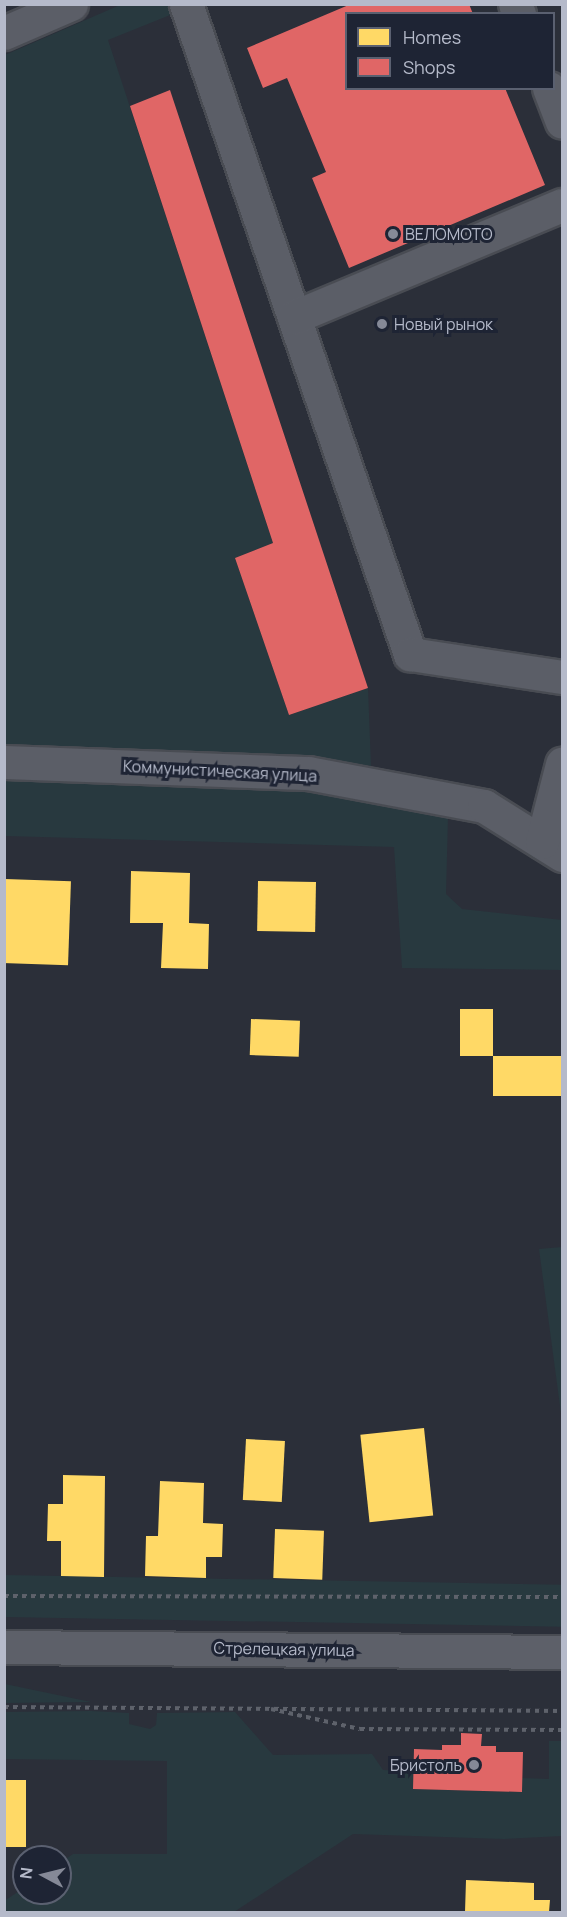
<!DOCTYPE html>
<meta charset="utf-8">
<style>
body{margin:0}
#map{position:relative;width:567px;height:1917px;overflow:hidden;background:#2b2f39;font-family:Manrope,sans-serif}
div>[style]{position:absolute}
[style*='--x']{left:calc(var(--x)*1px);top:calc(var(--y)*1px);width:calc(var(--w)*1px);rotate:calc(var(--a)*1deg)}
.green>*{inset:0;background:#28393f;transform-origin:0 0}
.homes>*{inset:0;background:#ffd966;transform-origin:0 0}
.shops>*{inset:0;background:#e06666}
.path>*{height:4px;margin-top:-2px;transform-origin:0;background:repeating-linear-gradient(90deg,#5e626b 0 4.5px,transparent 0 9px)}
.roads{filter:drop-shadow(2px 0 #494c53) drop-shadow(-2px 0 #494c53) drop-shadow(0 2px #494c53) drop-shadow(0 -2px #494c53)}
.minor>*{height:33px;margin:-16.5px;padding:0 16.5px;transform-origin:16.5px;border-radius:16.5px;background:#5b5e67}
.major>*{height:33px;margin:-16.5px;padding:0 16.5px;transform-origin:16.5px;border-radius:16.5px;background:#5d6069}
.dots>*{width:16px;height:16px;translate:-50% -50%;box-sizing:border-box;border:3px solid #1e2434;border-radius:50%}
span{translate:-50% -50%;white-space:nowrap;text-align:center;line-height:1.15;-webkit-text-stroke:6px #1e2434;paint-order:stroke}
.poi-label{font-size:16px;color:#b5baca}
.left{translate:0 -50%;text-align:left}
.right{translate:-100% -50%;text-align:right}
.street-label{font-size:16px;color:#b5baca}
.frame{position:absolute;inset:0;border:6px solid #b5baca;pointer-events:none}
.legend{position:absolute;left:345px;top:12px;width:210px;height:78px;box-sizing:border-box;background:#1e2434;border:2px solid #5a6070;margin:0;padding:8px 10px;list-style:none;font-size:18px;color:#b5baca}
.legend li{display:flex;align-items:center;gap:12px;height:30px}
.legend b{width:30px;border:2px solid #5a6070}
.north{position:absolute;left:12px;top:1845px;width:60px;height:60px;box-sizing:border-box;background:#1e2434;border:2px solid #5a6070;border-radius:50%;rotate:277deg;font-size:16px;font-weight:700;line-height:24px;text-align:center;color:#b5baca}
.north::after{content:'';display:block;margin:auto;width:21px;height:27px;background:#858997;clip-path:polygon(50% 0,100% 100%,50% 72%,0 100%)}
</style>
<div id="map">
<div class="green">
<div style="clip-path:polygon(120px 5px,195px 5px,108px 40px,273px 543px,235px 558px,289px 715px,368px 688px,371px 766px,309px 757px,5px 744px,5px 55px)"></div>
<div style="clip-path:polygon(5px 780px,304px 791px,448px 817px,446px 894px,462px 909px,562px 920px,562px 970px,402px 968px,394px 847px,5px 836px)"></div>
<div style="clip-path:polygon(562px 1247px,562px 1421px,539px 1249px)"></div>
<div style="left:5px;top:1575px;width:557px;height:42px;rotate:1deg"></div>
<div style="clip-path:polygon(5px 1684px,91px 1702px,5px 1703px)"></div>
<div style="clip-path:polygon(91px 1711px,129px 1713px,129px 1724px,150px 1729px,156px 1725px,157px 1713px,235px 1712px,273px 1755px,372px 1754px,383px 1770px,414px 1771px,414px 1789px,522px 1792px,522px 1778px,549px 1779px,549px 1741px,562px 1741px,562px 1836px,504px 1839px,353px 1834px,234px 1912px,5px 1912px,4px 1901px,24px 1888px,24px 1893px,60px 1893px,60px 1863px,73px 1854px,167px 1854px,167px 1761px,5px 1759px,5px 1712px)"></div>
</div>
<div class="homes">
<div style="clip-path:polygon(131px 871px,190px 873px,189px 923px,209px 924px,208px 969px,161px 968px,163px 923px,130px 923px)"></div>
<div style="left:5px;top:879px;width:66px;height:84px;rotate:2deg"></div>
<div style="left:258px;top:881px;width:58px;height:50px;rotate:1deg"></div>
<div style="left:460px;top:1009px;width:33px;height:47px"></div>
<div style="left:251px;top:1019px;width:49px;height:36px;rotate:2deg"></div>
<div style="left:493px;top:1056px;width:69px;height:40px"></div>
<div style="left:424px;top:1428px;width:88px;height:64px;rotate:84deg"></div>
<div style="left:246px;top:1439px;width:39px;height:61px;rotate:3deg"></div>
<div style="clip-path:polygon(63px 1475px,105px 1476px,104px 1577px,61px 1576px,61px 1541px,47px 1541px,48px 1504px,63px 1504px)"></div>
<div style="clip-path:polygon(160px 1481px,204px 1483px,203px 1523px,223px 1524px,222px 1557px,206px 1557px,206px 1578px,145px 1576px,146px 1536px,158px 1536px)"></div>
<div style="left:275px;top:1529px;width:49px;height:49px;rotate:2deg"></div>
<div style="left:4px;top:1780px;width:22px;height:67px"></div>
<div style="clip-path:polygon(466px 1880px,534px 1883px,534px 1900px,550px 1900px,549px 1912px,465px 1912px)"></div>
</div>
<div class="shops">
<div style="clip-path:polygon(351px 4px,469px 4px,473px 14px,346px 14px,346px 88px,505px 88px,545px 185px,349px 268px,312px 178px,326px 172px,287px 78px,263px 88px,247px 48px)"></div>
<div style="clip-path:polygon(170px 90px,368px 688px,289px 715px,235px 558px,273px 543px,130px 106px)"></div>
<div style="clip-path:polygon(461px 1733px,482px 1734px,481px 1746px,496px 1746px,496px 1752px,523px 1752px,522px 1792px,413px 1789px,414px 1749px,442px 1750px,442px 1745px,461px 1745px)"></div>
</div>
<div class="path">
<div style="--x:4;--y:1596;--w:558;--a:0.1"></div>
<div style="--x:4;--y:1707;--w:558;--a:0.41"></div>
<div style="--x:271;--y:1709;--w:91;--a:12.7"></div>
<div style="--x:360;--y:1729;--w:202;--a:0.3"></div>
</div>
<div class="roads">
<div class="minor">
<div style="--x:186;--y:4;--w:688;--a:70.99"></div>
<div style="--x:410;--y:654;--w:154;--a:8.6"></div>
<div style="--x:515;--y:4;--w:11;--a:68"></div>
<div style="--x:4;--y:33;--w:73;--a:-23.4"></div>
<div style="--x:549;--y:88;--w:36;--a:69"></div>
<div style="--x:294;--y:317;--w:290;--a:-22.7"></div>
<div style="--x:4;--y:762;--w:304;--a:2.1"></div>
<div style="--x:308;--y:773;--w:179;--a:10.6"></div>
<div style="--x:484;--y:806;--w:92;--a:32.1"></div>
<div style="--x:542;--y:842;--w:81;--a:-75.6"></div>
</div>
<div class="major">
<div style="--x:4;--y:1647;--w:558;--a:0.51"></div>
</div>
</div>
<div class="dots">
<div style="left:393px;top:234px;background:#858997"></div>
<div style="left:382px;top:324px;background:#858997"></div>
<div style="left:474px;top:1765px;background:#858997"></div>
</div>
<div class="poi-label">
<span class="left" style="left:405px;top:234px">ВЕЛОМОТО</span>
<span class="left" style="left:394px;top:324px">Новый рынок</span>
<span class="right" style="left:462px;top:1765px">Бристоль</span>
</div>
<div class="street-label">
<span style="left:220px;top:771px;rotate:3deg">Коммунистическая улица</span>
<span style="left:284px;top:1649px;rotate:1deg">Стрелецкая улица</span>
</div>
<div class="frame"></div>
<ul class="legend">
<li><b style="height:16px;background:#ffd966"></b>Homes</li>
<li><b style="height:16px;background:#e06666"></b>Shops</li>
</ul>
<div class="north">N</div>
</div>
